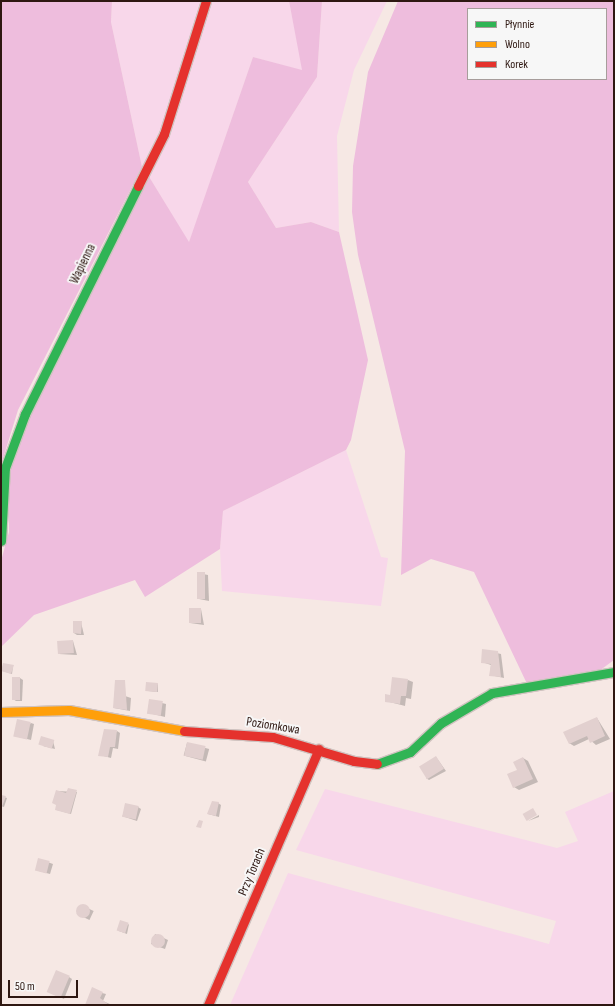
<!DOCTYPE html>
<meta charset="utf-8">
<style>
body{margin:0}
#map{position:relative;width:615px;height:1006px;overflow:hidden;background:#f6e8e4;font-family:"Sofia Sans Condensed",sans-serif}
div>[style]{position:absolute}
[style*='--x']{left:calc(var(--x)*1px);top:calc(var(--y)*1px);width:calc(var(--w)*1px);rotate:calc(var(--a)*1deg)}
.green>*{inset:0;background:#f8d7ea}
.forest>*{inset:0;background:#eebddd}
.shadow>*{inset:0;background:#0003;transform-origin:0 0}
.building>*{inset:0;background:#e2d0cf;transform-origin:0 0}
.round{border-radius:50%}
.roads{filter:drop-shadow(1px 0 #d0c3c0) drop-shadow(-1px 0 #d0c3c0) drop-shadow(0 1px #d0c3c0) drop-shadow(0 -1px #d0c3c0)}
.fast>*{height:9px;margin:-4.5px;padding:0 4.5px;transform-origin:4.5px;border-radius:4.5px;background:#30b455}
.slow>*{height:9px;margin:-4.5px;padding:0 4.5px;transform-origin:4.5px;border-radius:4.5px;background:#ff9f0a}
.jam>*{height:9px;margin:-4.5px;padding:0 4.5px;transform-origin:4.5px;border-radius:4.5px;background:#e5322d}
span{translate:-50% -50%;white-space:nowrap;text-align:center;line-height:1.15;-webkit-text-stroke:4px #f7f7f7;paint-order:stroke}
.street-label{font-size:13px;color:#2e1711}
.frame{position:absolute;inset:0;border:2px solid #2e1711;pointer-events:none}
.legend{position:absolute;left:467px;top:8px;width:140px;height:72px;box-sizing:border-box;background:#f7f7f7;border:1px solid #a79d9b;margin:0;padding:5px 7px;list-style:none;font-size:12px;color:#2e1711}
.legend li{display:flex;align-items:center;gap:8px;height:20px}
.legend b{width:20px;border:1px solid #a79d9b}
.scale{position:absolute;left:8px;top:980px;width:70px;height:18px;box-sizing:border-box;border:2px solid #2e1711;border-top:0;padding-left:5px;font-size:12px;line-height:14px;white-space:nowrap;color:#2e1711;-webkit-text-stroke:3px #f7f7f7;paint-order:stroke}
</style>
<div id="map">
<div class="green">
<div style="clip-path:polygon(112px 1px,202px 1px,160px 132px,142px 167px,111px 22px)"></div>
<div style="clip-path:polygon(212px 1px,289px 1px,303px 71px,253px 57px,189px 243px,148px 175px)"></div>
<div style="clip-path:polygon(322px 1px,387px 1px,354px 70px,337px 136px,339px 232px,311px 222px,276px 228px,248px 182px,317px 77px)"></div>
<div style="clip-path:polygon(346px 450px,381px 557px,388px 558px,381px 606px,222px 591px,220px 549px,223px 511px)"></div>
<div style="clip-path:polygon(325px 789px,557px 848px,578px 841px,565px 812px,614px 791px,614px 1005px,230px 1005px,288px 873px,549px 944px,556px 921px,296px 850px)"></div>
</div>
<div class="forest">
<div style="clip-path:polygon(1px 1px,112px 1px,111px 22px,142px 167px,18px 410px,1px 465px)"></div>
<div style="clip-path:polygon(289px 1px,322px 1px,317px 77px,248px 182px,276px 228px,311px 222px,339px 232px,368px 360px,351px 440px,346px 450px,223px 511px,220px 549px,145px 597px,135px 580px,34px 615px,1px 647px,1px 561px,9px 532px,8px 471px,28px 414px,148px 175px,189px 242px,253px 57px,302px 70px)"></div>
<div style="clip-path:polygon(evenodd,398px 1px,614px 1px,614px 660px,599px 671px,529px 688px,474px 572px,431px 559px,401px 575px,405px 451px,358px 255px,352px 212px,353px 166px,368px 72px,398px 1px,468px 9px,606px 9px,606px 79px,468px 79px,468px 9px)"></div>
</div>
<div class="shadow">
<div style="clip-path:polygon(198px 573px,208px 575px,209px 601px,199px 599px)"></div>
<div style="clip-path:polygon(201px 609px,204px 625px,190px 623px)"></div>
<div style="clip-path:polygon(81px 622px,84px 635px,77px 635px,74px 633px)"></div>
<div style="clip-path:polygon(73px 641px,77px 655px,59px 654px)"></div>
<div style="clip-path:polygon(483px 650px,501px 654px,504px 678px,490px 675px,491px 665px,482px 662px)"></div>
<div style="clip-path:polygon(13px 666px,12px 674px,3px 671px)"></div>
<div style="clip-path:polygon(20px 678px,23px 680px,22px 701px,16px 701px,13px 699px)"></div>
<div style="clip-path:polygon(408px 680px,413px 682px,411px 699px,406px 698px,405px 706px,386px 701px)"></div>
<div style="clip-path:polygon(124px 681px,125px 696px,131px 698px,130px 711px,114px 708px)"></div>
<div style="clip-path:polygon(158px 684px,158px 692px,148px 691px)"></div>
<div style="clip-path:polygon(150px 700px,166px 704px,165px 717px,149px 713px)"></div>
<div style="clip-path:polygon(597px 718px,610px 739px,596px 745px,589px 739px,574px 746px,569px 743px)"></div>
<div style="clip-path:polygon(31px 723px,34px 724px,31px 740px,15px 736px)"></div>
<div style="clip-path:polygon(117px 731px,120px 733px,118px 749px,113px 748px,111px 758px,100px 755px)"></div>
<div style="clip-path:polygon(53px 741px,55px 749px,43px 746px)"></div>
<div style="left:187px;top:743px;width:23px;height:13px;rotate:15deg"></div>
<div style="clip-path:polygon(436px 757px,446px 771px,429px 780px,426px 778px)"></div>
<div style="clip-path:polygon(523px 758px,528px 761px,538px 782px,519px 790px,514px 787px)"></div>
<div style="clip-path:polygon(57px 791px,77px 792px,71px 814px,57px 810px)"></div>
<div style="clip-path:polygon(1px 796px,7px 798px,4px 807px,1px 806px)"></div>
<div style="clip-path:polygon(218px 803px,221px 805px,219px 817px,208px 814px)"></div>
<div style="clip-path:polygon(138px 807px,141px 809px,137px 821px,122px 816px)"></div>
<div style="clip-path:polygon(539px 815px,539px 817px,528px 821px)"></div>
<div style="clip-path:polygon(39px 859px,53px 864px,50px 874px,39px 871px)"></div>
<div style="left:81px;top:905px;width:14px;height:10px;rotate:25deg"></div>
<div style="clip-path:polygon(129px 924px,127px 934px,119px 931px)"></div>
<div style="clip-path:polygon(155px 934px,168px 940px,165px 949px,151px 944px)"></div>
<div style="clip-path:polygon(69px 977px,72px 979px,64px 999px,51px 993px)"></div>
<div style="clip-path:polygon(102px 993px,106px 994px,103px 1001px,112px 1005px,86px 1005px)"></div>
</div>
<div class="building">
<div style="left:197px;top:572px;width:8px;height:27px"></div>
<div style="left:189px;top:608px;width:12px;height:15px"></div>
<div style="clip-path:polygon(73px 621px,82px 621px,81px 634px,73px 633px)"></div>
<div style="left:73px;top:640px;width:13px;height:16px;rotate:86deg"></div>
<div style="clip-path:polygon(482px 649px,498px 651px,501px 677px,489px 676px,491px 664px,481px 663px)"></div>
<div style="clip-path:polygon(3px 663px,14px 665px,11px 674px,1px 671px)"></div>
<div style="left:12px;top:677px;width:8px;height:23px"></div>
<div style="clip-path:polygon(392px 677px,408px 679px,406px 696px,401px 696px,400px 704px,385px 702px,385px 694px,390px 695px)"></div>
<div style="clip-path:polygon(115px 680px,125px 680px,127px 710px,113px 708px)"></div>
<div style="left:146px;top:682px;width:12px;height:9px;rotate:5deg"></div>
<div style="left:149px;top:699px;width:14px;height:15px;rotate:8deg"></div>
<div style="clip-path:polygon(597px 717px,605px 736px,590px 743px,587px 736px,569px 744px,563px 732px)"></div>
<div style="left:17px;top:719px;width:14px;height:18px;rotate:12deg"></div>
<div style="clip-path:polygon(104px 729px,117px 730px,115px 747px,110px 747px,108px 757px,98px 756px)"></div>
<div style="left:41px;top:736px;width:14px;height:9px;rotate:17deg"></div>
<div style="left:187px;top:742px;width:19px;height:14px;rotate:12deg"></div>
<div style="left:436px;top:756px;width:15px;height:20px;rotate:58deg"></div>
<div style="clip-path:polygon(523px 757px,533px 779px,513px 788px,507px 774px,517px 770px,513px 762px)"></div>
<div style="clip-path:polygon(68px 788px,77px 790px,70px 814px,55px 810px,56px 805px,52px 803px,56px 790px,66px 793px)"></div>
<div style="clip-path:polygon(1px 795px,6px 796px,2px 807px,1px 807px)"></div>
<div style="clip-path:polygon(212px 801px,219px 802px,216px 816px,207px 814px)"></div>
<div style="left:125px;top:803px;width:14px;height:14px;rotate:12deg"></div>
<div style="left:533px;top:808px;width:8px;height:12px;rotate:60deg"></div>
<div style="clip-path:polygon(199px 820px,203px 821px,201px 828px,196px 827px)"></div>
<div style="left:38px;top:858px;width:12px;height:13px;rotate:14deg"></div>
<div class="round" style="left:76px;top:904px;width:14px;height:14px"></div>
<div style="left:120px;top:920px;width:9px;height:11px;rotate:18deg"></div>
<div class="round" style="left:151px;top:934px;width:14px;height:14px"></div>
<div style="left:56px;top:970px;width:15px;height:24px;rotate:23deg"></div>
<div style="clip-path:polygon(92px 987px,103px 992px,100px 998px,109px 1005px,85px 1005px)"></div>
</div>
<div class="roads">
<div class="fast">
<div style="--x:1;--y:541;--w:73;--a:-86.9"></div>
<div style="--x:5;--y:468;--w:58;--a:-69.7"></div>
<div style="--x:25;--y:414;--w:254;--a:-63.6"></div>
<div style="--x:377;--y:764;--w:35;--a:-20"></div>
<div style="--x:410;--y:752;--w:42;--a:-43.1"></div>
<div style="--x:441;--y:723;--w:59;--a:-30.5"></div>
<div style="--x:492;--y:693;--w:124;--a:-9.8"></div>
</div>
<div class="slow">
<div style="--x:1;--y:712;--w:68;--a:-1.7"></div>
<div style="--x:69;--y:710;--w:117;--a:10.3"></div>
</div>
<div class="jam">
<div style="--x:138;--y:186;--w:58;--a:-63.4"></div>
<div style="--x:164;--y:134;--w:139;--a:-72.5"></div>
<div style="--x:184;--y:731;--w:89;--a:3.9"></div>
<div style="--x:273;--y:737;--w:84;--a:16.5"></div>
<div style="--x:354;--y:761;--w:23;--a:7"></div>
<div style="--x:208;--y:1005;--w:279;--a:-66.6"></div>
</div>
</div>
<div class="street-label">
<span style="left:83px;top:264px;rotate:-64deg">Wapienna</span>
<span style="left:273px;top:726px;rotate:9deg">Poziomkowa</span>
<span style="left:252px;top:872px;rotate:-67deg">Przy Torach</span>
</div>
<div class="frame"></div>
<ul class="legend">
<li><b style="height:5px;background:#30b455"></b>Płynnie</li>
<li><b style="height:5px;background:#ff9f0a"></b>Wolno</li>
<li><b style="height:5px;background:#e5322d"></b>Korek</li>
</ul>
<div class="scale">50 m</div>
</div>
